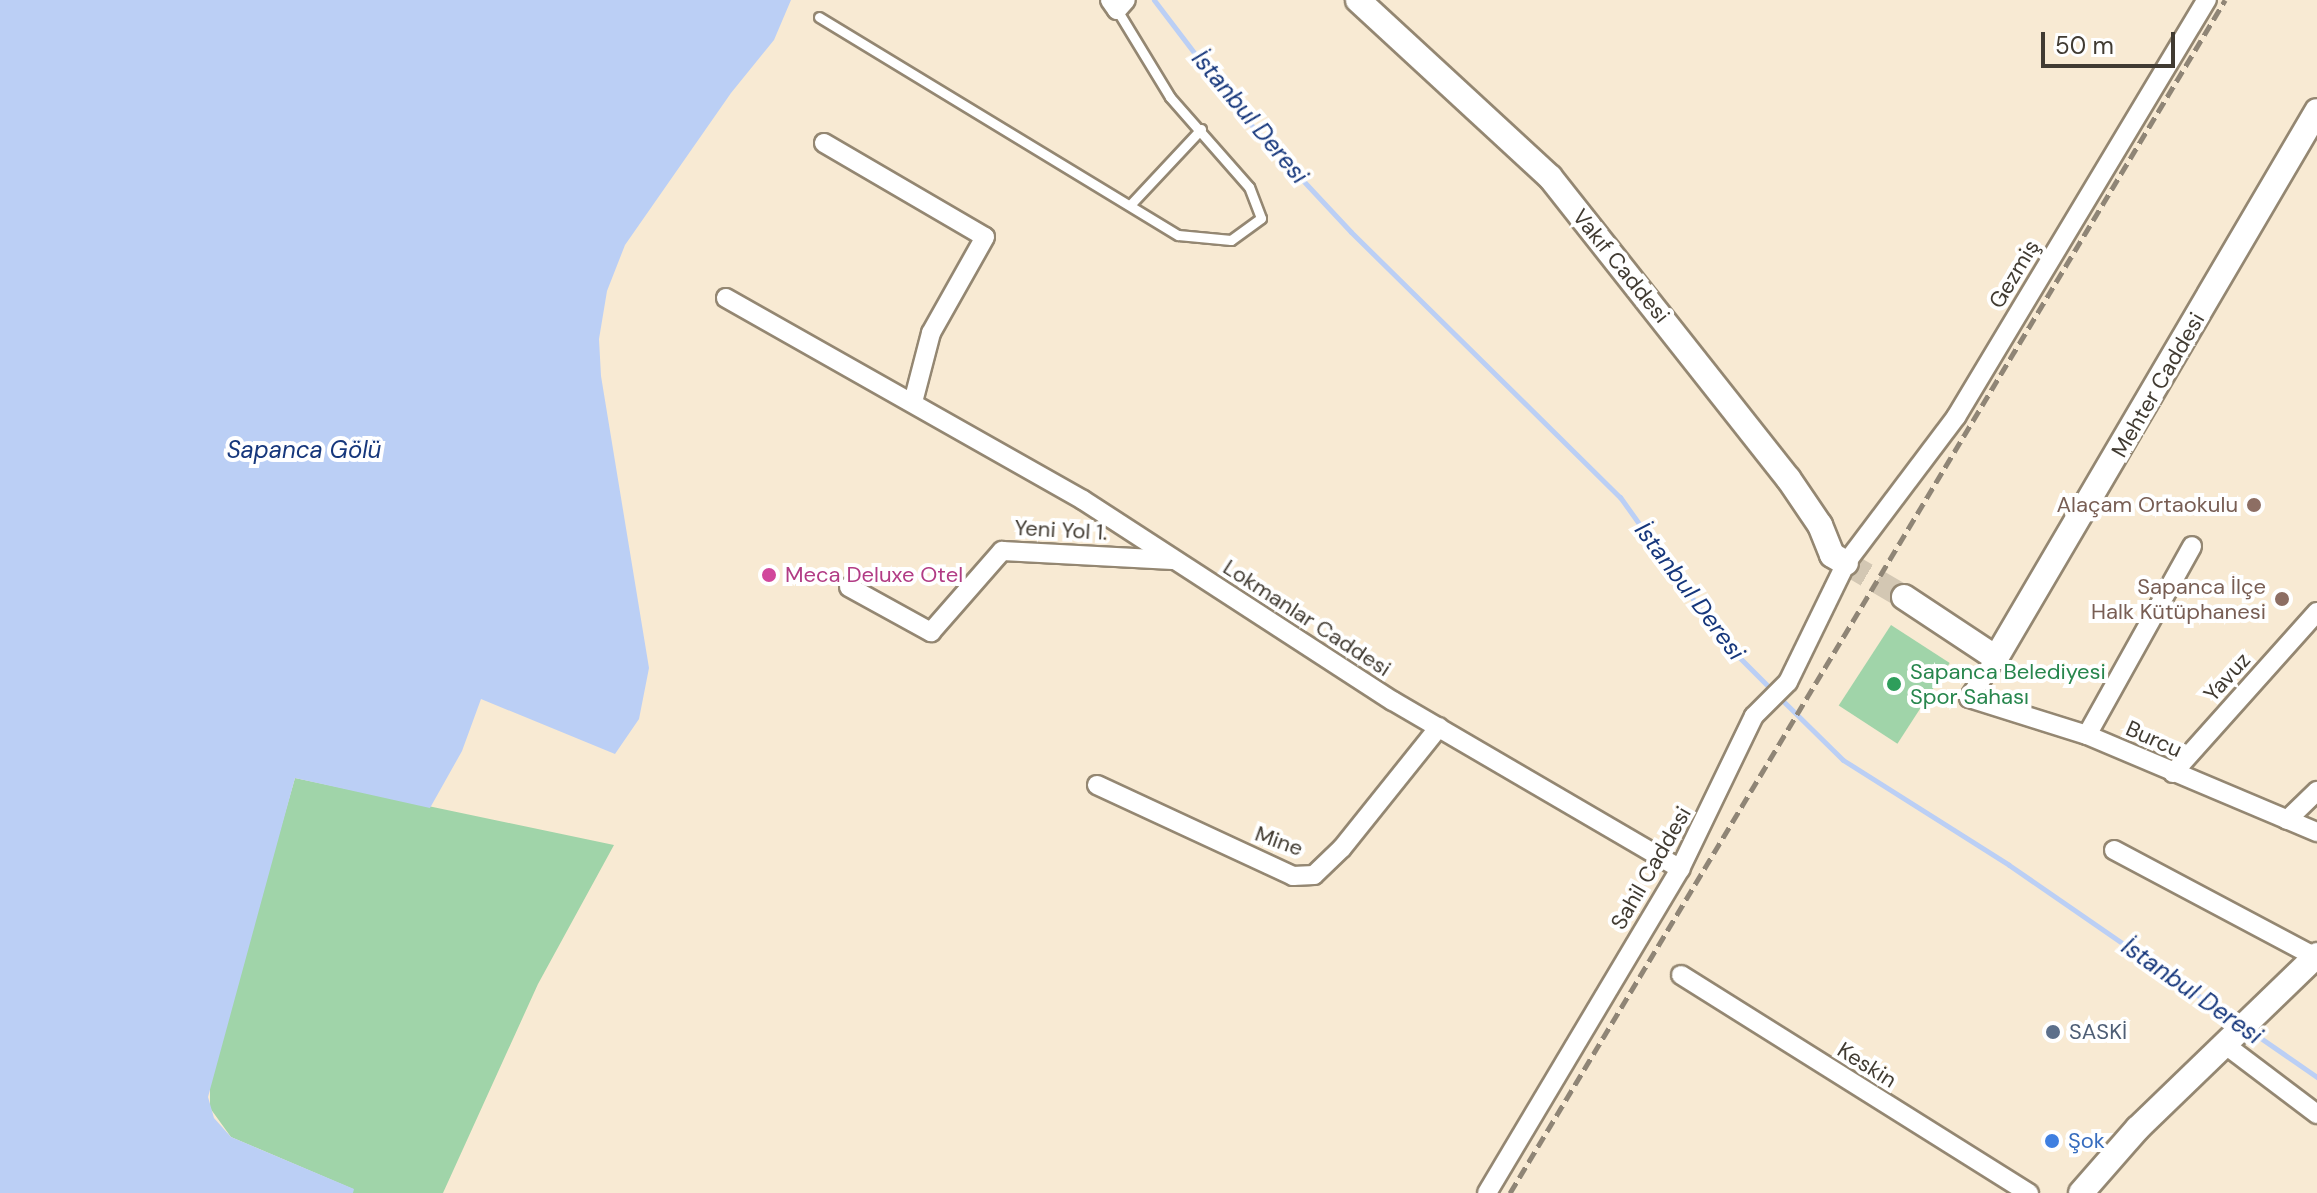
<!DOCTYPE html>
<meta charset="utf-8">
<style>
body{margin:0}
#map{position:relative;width:2317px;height:1193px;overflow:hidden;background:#f8ead3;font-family:"DM Sans",sans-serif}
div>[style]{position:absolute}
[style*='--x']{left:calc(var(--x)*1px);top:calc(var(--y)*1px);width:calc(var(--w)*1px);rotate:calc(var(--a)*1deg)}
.green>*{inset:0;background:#a0d4a9;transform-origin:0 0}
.water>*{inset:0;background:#bbcff5}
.stream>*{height:5px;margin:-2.5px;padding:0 2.5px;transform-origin:2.5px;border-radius:2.5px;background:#bbcff5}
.secondary-tunnel>*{height:24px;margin-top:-12px;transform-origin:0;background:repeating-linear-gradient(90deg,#d3c7b3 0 24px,transparent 0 36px)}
.roads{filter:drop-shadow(2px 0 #948772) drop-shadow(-2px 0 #948772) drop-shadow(0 2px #948772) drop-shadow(0 -2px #948772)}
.lane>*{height:9px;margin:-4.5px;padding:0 4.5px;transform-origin:4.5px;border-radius:4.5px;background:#fff}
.street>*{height:18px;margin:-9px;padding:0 9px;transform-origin:9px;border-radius:9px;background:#fff}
.secondary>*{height:24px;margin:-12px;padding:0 12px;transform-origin:12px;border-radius:12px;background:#fff}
.rail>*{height:5px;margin-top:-2.5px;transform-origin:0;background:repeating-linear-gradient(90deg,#8f8576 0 12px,transparent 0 18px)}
.dots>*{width:22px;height:22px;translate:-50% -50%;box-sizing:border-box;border:4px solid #fff;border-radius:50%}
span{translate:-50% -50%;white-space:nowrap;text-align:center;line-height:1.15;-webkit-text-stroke:8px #fff;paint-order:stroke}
.street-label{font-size:22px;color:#413b32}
.education-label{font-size:22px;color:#785e54}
.right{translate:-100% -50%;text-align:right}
.hotel-label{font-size:22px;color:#b23c85}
.left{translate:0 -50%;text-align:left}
.leisure-label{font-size:22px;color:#27864d}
.service-label{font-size:22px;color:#4e5e75}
.shop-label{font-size:22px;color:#366cbe}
.water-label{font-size:24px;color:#16377c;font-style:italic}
.scale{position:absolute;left:2041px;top:32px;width:134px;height:36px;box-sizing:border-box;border:4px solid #413b32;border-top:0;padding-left:10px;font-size:24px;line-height:28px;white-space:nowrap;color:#413b32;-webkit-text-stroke:6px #fff;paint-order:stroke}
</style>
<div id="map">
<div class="green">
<div style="left:1891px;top:625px;width:70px;height:96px;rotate:33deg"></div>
<div style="clip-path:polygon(295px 778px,614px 845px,538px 984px,443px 1193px,353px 1193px,353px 1189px,231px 1137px,210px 1108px,210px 1075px)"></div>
</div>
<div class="water">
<div style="clip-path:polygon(0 0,791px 0,774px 40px,731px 93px,625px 245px,607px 291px,599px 339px,601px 376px,649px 668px,639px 719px,615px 754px,481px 699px,462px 751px,430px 808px,295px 778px,208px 1097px,214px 1118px,231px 1137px,354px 1189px,353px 1193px,0 1193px)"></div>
</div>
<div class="stream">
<div style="--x:1154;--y:0;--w:143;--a:52.7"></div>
<div style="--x:1241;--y:114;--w:161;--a:47"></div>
<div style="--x:1351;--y:232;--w:378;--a:44.6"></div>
<div style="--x:1620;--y:497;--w:176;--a:54.5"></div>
<div style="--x:1722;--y:640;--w:72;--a:45"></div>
<div style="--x:1780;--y:698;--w:88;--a:44.5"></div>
<div style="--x:1843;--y:760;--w:196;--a:32.3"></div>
<div style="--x:2009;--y:865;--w:277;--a:34.6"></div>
<div style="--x:2249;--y:1030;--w:83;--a:34.7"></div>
</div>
<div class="secondary-tunnel">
<div style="--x:1846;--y:563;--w:67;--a:30.4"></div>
</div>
<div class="roads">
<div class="lane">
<div style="--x:819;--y:17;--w:420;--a:31.3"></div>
<div style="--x:1178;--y:235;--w:53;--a:5.4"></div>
<div style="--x:1231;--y:240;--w:37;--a:-36"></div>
<div style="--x:1261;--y:218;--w:33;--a:-111"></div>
<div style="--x:1249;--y:187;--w:120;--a:-131.3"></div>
<div style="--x:1170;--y:97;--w:102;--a:-121.3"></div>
<div style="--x:1130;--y:205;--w:104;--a:-46.9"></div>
</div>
<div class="street">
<div style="--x:1110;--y:0;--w:12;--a:55"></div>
<div style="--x:1117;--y:10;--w:13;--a:-48"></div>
<div style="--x:824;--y:143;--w:186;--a:30.3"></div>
<div style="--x:985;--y:237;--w:110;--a:119.4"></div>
<div style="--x:931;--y:333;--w:71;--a:104.6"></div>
<div style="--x:726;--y:298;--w:410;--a:29.5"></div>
<div style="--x:1083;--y:500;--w:369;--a:33"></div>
<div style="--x:1393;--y:701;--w:333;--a:30.3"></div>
<div style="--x:849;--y:587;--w:94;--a:28.8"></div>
<div style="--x:931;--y:632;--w:108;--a:-48.8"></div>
<div style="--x:1002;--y:551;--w:171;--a:3"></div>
<div style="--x:1996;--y:658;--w:48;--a:124"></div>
<div style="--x:1969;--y:698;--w:124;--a:17.4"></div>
<div style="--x:2087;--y:735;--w:250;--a:22.9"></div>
<div style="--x:2087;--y:735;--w:216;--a:-60.9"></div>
<div style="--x:2173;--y:773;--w:216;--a:-48.2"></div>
<div style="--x:1097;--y:785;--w:216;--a:24.9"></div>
<div style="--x:1293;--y:876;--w:21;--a:-3"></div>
<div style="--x:1314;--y:875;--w:39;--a:-44"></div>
<div style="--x:1342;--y:848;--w:155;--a:-51.3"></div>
<div style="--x:2287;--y:820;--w:42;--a:-44"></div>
<div style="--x:2114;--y:850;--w:228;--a:28"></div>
<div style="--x:1681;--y:975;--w:411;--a:32.1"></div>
<div style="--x:2223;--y:1043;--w:118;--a:37.1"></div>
<div style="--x:1487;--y:1193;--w:377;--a:-59.2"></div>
<div style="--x:1680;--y:869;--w:170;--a:-64.2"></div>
<div style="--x:1754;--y:716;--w:48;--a:-45"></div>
<div style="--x:1788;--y:682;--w:132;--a:-64"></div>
<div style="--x:1846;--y:563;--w:183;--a:-53"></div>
<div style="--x:1956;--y:417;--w:487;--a:-59"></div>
</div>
<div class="secondary">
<div style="--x:1358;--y:0;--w:261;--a:42.7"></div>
<div style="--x:1550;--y:177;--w:384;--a:51.7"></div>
<div style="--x:1788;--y:478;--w:57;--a:55.8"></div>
<div style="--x:1820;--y:525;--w:32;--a:68"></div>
<div style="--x:1832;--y:555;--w:16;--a:30"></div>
<div style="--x:1904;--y:597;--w:110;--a:33.5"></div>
<div style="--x:1996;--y:658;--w:634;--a:-59.59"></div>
<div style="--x:2081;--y:1193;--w:86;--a:-48.8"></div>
<div style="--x:2138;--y:1128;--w:249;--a:-44"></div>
</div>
</div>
<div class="rail">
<div style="--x:1510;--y:1193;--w:1391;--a:-59.06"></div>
</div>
<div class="dots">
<div style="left:2254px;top:505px;background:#8d6e63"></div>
<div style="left:769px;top:575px;background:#d1479c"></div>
<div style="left:2282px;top:599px;background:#8d6e63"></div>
<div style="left:1894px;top:684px;background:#2e9e5b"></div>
<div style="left:2053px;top:1032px;background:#5c6f8a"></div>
<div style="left:2052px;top:1141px;background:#3f7fe0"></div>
</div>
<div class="street-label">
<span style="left:1621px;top:266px;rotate:51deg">Vakıf Caddesi</span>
<span style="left:2014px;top:274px;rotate:-59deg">Gezmiş</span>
<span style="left:2158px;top:385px;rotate:-60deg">Mehter Caddesi</span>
<span style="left:1061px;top:530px;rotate:3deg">Yeni Yol 1.</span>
<span style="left:1307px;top:618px;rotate:33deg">Lokmanlar Caddesi</span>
<span style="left:2227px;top:677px;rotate:-48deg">Yavuz</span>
<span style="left:2154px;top:739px;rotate:24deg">Burcu</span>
<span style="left:1279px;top:841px;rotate:20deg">Mine</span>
<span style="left:1651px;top:868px;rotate:-60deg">Sahil Caddesi</span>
<span style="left:1867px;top:1065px;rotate:32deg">Keskin</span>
</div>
<div class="education-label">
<span class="right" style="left:2238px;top:505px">Alaçam Ortaokulu</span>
<span class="right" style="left:2266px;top:599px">Sapanca İlçe<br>Halk Kütüphanesi</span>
</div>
<div class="hotel-label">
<span class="left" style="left:785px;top:575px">Meca Deluxe Otel</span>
</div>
<div class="leisure-label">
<span class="left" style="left:1910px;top:684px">Sapanca Belediyesi<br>Spor Sahası</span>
</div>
<div class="service-label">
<span class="left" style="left:2069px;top:1032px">SASKİ</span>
</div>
<div class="shop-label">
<span class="left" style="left:2068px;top:1141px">Şok</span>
</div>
<div class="water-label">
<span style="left:1250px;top:117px;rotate:50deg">İstanbul Deresi</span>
<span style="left:304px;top:450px">Sapanca Gölü</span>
<span style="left:1690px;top:591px;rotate:53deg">İstanbul Deresi</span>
<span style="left:2192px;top:991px;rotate:35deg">İstanbul Deresi</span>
</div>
<div class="scale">50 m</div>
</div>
